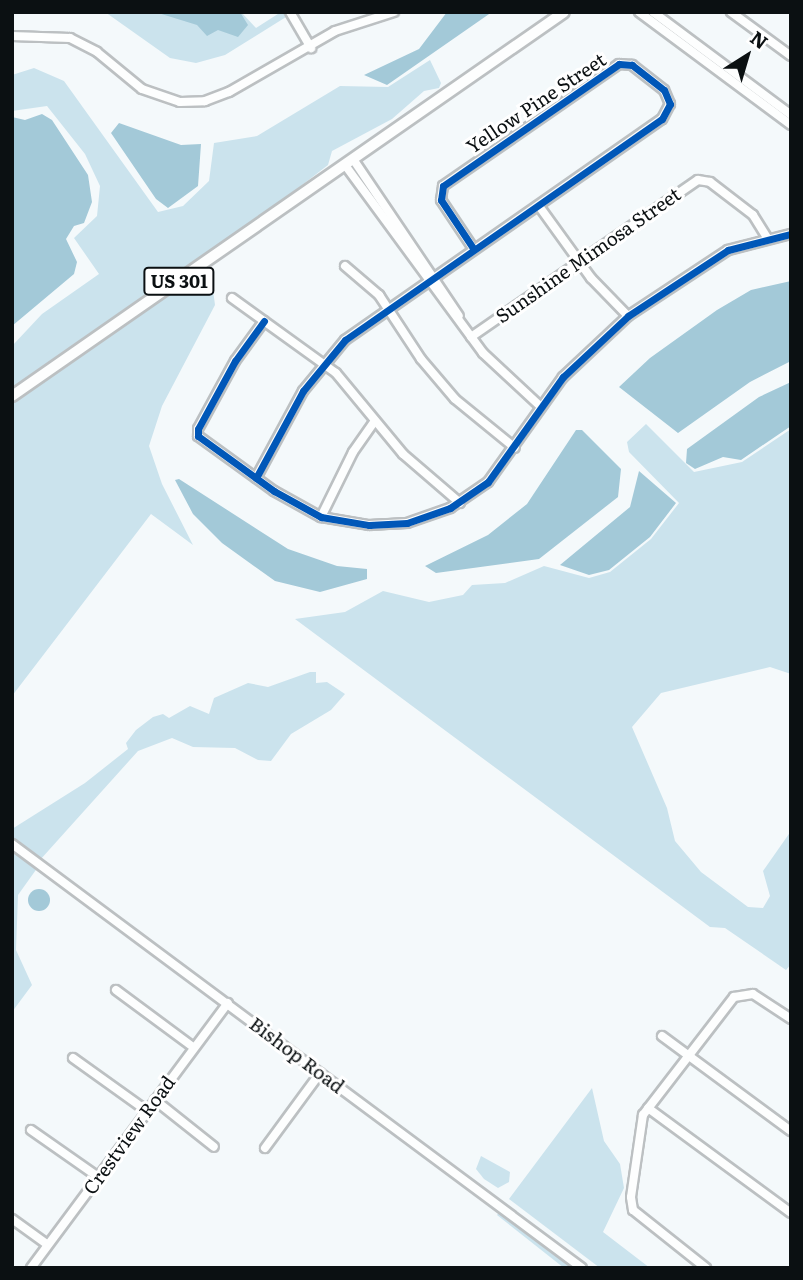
<!DOCTYPE html>
<style>
body{margin:0}
#map{position:relative;width:803px;height:1280px;overflow:hidden;background:#f4f9fb;font-family:Literata,serif}
div>[style]{position:absolute}
[style*='--x']{left:calc(var(--x)*1px);top:calc(var(--y)*1px);width:calc(var(--w)*1px);rotate:calc(var(--a)*1deg)}
.green>*{inset:0;background:#cbe3ed}
.water>*{inset:0;background:#a3c9d8}
.round{border-radius:50%}
.roads{filter:drop-shadow(2px 0 #bcc0c2) drop-shadow(-2px 0 #bcc0c2) drop-shadow(0 2px #bcc0c2) drop-shadow(0 -2px #bcc0c2)}
.minor>*{height:8px;margin:-4px;padding:0 4px;transform-origin:4px;border-radius:4px;background:#fdfefe}
.major>*{height:10px;margin:-5px;padding:0 5px;transform-origin:5px;border-radius:5px;background:#fdfefe}
.cycleway>*{height:7px;margin:-3.5px;padding:0 3.5px;transform-origin:3.5px;border-radius:3.5px;background:#0057b8}
span{translate:-50% -50%;white-space:nowrap;text-align:center;line-height:1.15;-webkit-text-stroke:6px #fff;paint-order:stroke}
.shield-label span{padding:2px 5px;background:#fff;border:2px solid;border-radius:5px;-webkit-text-stroke-width:0}
.shield-label{font-size:18px;color:#0b1012;font-weight:700}
.street-label{font-size:19px;color:#0b1012}
.frame{position:absolute;inset:0;border:14px solid #0b1012;pointer-events:none}
.north{position:absolute;left:712px;top:21px;width:70px;height:70px;-webkit-text-stroke:5px #fff;paint-order:stroke;rotate:37deg;font-size:19px;font-weight:700;line-height:28px;text-align:center;color:#0b1012}
.north::after{content:'';display:block;margin:auto;width:24px;height:32px;background:#0b1012;clip-path:polygon(50% 0,100% 100%,50% 72%,0 100%)}
</style>
<div id="map">
<div class="green">
<div style="clip-path:polygon(105px 12px,241px 12px,256px 28px,281px 12px,294px 12px,225px 55px,196px 63px,170px 58px)"></div>
<div style="clip-path:polygon(430px 60px,441px 83px,439px 88px,424px 91px,392px 119px,332px 151px,328px 165px,267px 212px,12px 393px,12px 346px,42px 314px,99px 274px,74px 238px,97px 216px,100px 186px,85px 154px,47px 106px,12px 111px,12px 75px,34px 68px,64px 81px,158px 212px,183px 206px,209px 181px,214px 143px,257px 136px,340px 86px,388px 87px)"></div>
<div style="clip-path:polygon(191px 275px,194px 284px,213px 290px,215px 305px,162px 406px,149px 446px,162px 484px,193px 545px,151px 514px,12px 696px,12px 400px)"></div>
<div style="clip-path:polygon(646px 424px,694px 472px,742px 462px,791px 429px,791px 674px,770px 667px,661px 693px,632px 727px,667px 808px,675px 841px,701px 872px,748px 907px,763px 908px,770px 896px,763px 871px,791px 831px,791px 964px,786px 970px,725px 928px,710px 927px,295px 619px,345px 612px,383px 591px,429px 602px,463px 595px,472px 585px,505px 583px,544px 566px,589px 578px,610px 572px,651px 539px,679px 503px,629px 452px,627px 442px)"></div>
<div style="clip-path:polygon(310px 672px,316px 672px,316px 683px,327px 682px,345px 694px,331px 710px,291px 734px,271px 761px,258px 760px,235px 748px,193px 747px,172px 738px,138px 751px,40px 860px,12px 839px,12px 829px,85px 783px,128px 749px,126px 743px,136px 730px,153px 717px,163px 714px,169px 718px,190px 706px,209px 714px,214px 698px,248px 683px,268px 687px)"></div>
<div style="clip-path:polygon(12px 848px,38px 867px,18px 895px,16px 950px,32px 985px,12px 1012px)"></div>
<div style="clip-path:polygon(592px 1088px,604px 1141px,620px 1164px,624px 1188px,603px 1232px,650px 1268px,600px 1268px,509px 1199px)"></div>
<div style="clip-path:polygon(481px 1156px,510px 1172px,509px 1182px,498px 1188px,484px 1179px,476px 1169px)"></div>
<div style="clip-path:polygon(500px 1211px,576px 1268px,564px 1268px,497px 1215px)"></div>
</div>
<div class="water">
<div style="clip-path:polygon(155px 12px,240px 12px,248px 25px,238px 37px,218px 30px,207px 36px,197px 25px)"></div>
<div style="clip-path:polygon(447px 12px,492px 12px,387px 85px,364px 75px,419px 49px)"></div>
<div style="clip-path:polygon(42px 114px,52px 120px,88px 175px,92px 202px,84px 223px,74px 226px,66px 239px,77px 262px,74px 274px,12px 326px,12px 117px,25px 120px)"></div>
<div style="clip-path:polygon(119px 123px,181px 145px,201px 144px,198px 186px,168px 208px,156px 199px,111px 133px)"></div>
<div style="clip-path:polygon(791px 281px,791px 361px,750px 382px,678px 433px,619px 387px,650px 358px,717px 310px,751px 290px)"></div>
<div style="clip-path:polygon(791px 382px,791px 426px,741px 460px,723px 457px,695px 469px,686px 463px,687px 449px,759px 397px)"></div>
<div style="clip-path:polygon(576px 430px,582px 430px,621px 469px,618px 497px,539px 559px,436px 573px,425px 566px,488px 535px,527px 504px)"></div>
<div style="clip-path:polygon(639px 471px,676px 503px,650px 537px,609px 570px,589px 575px,560px 565px,630px 507px)"></div>
<div style="clip-path:polygon(179px 479px,288px 549px,337px 566px,367px 569px,367px 579px,320px 592px,275px 581px,222px 543px,193px 514px,175px 480px)"></div>
<div class="round" style="left:28px;top:889px;width:22px;height:22px"></div>
</div>
<div class="roads">
<div class="minor">
<div style="--x:290;--y:12;--w:42;--a:59.7"></div>
<div style="--x:639;--y:12;--w:189;--a:36.6"></div>
<div style="--x:653;--y:12;--w:172;--a:36.7"></div>
<div style="--x:731;--y:12;--w:74;--a:36.3"></div>
<div style="--x:12;--y:36;--w:58;--a:2"></div>
<div style="--x:70;--y:38;--w:30;--a:27"></div>
<div style="--x:97;--y:52;--w:58;--a:39.4"></div>
<div style="--x:142;--y:89;--w:40;--a:18.9"></div>
<div style="--x:180;--y:102;--w:25;--a:-2"></div>
<div style="--x:205;--y:101;--w:26;--a:-21"></div>
<div style="--x:229;--y:92;--w:122;--a:-29.9"></div>
<div style="--x:335;--y:31;--w:62;--a:-17.9"></div>
<div style="--x:353;--y:159;--w:189;--a:56"></div>
<div style="--x:345;--y:165;--w:233;--a:53.7"></div>
<div style="--x:483;--y:353;--w:78;--a:42.9"></div>
<div style="--x:539;--y:206;--w:89;--a:54.2"></div>
<div style="--x:591;--y:278;--w:53;--a:45.8"></div>
<div style="--x:345;--y:266;--w:45;--a:40.5"></div>
<div style="--x:379;--y:295;--w:77;--a:56.7"></div>
<div style="--x:421;--y:359;--w:52;--a:49.6"></div>
<div style="--x:455;--y:399;--w:77;--a:39.2"></div>
<div style="--x:232;--y:298;--w:128;--a:35.8"></div>
<div style="--x:336;--y:373;--w:105;--a:50.4"></div>
<div style="--x:403;--y:454;--w:75;--a:40.7"></div>
<div style="--x:264;--y:321;--w:49;--a:125.9"></div>
<div style="--x:235;--y:361;--w:77;--a:118.6"></div>
<div style="--x:198;--y:429;--w:7;--a:90"></div>
<div style="--x:198;--y:436;--w:94;--a:35.9"></div>
<div style="--x:274;--y:491;--w:54;--a:29"></div>
<div style="--x:321;--y:517;--w:49;--a:9.5"></div>
<div style="--x:369;--y:525;--w:38;--a:-3"></div>
<div style="--x:407;--y:523;--w:46;--a:-19.2"></div>
<div style="--x:450;--y:508;--w:46;--a:-34.4"></div>
<div style="--x:488;--y:482;--w:129;--a:-54.5"></div>
<div style="--x:563;--y:377;--w:89;--a:-43.2"></div>
<div style="--x:628;--y:316;--w:120;--a:-33.4"></div>
<div style="--x:728;--y:250;--w:65;--a:-14.3"></div>
<div style="--x:471;--y:337;--w:276;--a:-34.7"></div>
<div style="--x:698;--y:180;--w:12;--a:9"></div>
<div style="--x:710;--y:182;--w:54;--a:37.5"></div>
<div style="--x:753;--y:215;--w:26;--a:58"></div>
<div style="--x:256;--y:478;--w:99;--a:-61.6"></div>
<div style="--x:303;--y:391;--w:66;--a:-50.5"></div>
<div style="--x:345;--y:340;--w:386;--a:-34.9"></div>
<div style="--x:662;--y:119;--w:17;--a:-62"></div>
<div style="--x:670;--y:104;--w:15;--a:-113"></div>
<div style="--x:664;--y:90;--w:41;--a:-142"></div>
<div style="--x:632;--y:65;--w:13;--a:-176"></div>
<div style="--x:619;--y:64;--w:214;--a:145.3"></div>
<div style="--x:443;--y:186;--w:14;--a:98"></div>
<div style="--x:441;--y:200;--w:58;--a:56.3"></div>
<div style="--x:321;--y:517;--w:72;--a:-63.8"></div>
<div style="--x:353;--y:452;--w:37;--a:-55"></div>
<div style="--x:12;--y:844;--w:710;--a:36.64"></div>
<div style="--x:116;--y:990;--w:96;--a:36.5"></div>
<div style="--x:662;--y:1036;--w:160;--a:36.4"></div>
<div style="--x:73;--y:1058;--w:91;--a:35.6"></div>
<div style="--x:155;--y:1100;--w:75;--a:38.5"></div>
<div style="--x:648;--y:1108;--w:177;--a:36.3"></div>
<div style="--x:31;--y:1130;--w:82;--a:35"></div>
<div style="--x:265;--y:1148;--w:93;--a:-53.7"></div>
<div style="--x:12;--y:1219;--w:44;--a:35.8"></div>
<div style="--x:31;--y:1268;--w:330;--a:-53.4"></div>
<div style="--x:706;--y:1268;--w:93;--a:-141.5"></div>
<div style="--x:633;--y:1210;--w:13;--a:-99"></div>
<div style="--x:631;--y:1197;--w:83;--a:-81.7"></div>
<div style="--x:643;--y:1115;--w:149;--a:-52.4"></div>
<div style="--x:734;--y:997;--w:19;--a:-9"></div>
<div style="--x:753;--y:994;--w:45;--a:33.3"></div>
</div>
<div class="major">
<div style="--x:12;--y:396;--w:672;--a:-34.82"></div>
</div>
</div>
<div class="cycleway">
<div style="--x:264;--y:321;--w:49;--a:125.9"></div>
<div style="--x:235;--y:361;--w:77;--a:118.6"></div>
<div style="--x:198;--y:429;--w:7;--a:90"></div>
<div style="--x:198;--y:436;--w:94;--a:35.9"></div>
<div style="--x:274;--y:491;--w:54;--a:29"></div>
<div style="--x:321;--y:517;--w:49;--a:9.5"></div>
<div style="--x:369;--y:525;--w:38;--a:-3"></div>
<div style="--x:407;--y:523;--w:46;--a:-19.2"></div>
<div style="--x:450;--y:508;--w:46;--a:-34.4"></div>
<div style="--x:488;--y:482;--w:129;--a:-54.5"></div>
<div style="--x:563;--y:377;--w:89;--a:-43.2"></div>
<div style="--x:628;--y:316;--w:120;--a:-33.4"></div>
<div style="--x:728;--y:250;--w:65;--a:-14.3"></div>
<div style="--x:256;--y:478;--w:99;--a:-61.6"></div>
<div style="--x:303;--y:391;--w:66;--a:-50.5"></div>
<div style="--x:345;--y:340;--w:386;--a:-34.9"></div>
<div style="--x:662;--y:119;--w:17;--a:-62"></div>
<div style="--x:670;--y:104;--w:15;--a:-113"></div>
<div style="--x:664;--y:90;--w:41;--a:-142"></div>
<div style="--x:632;--y:65;--w:13;--a:-176"></div>
<div style="--x:619;--y:64;--w:214;--a:145.3"></div>
<div style="--x:443;--y:186;--w:14;--a:98"></div>
<div style="--x:441;--y:200;--w:58;--a:56.3"></div>
</div>
<div class="shield-label">
<span style="left:179px;top:281px">US 301</span>
</div>
<div class="street-label">
<span style="left:536px;top:103px;rotate:-34deg">Yellow Pine Street</span>
<span style="left:588px;top:255px;rotate:-35deg">Sunshine Mimosa Street</span>
<span style="left:297px;top:1055px;rotate:37deg">Bishop Road</span>
<span style="left:129px;top:1135px;rotate:-54deg">Crestview Road</span>
</div>
<div class="frame"></div>
<div class="north">N</div>
</div>
